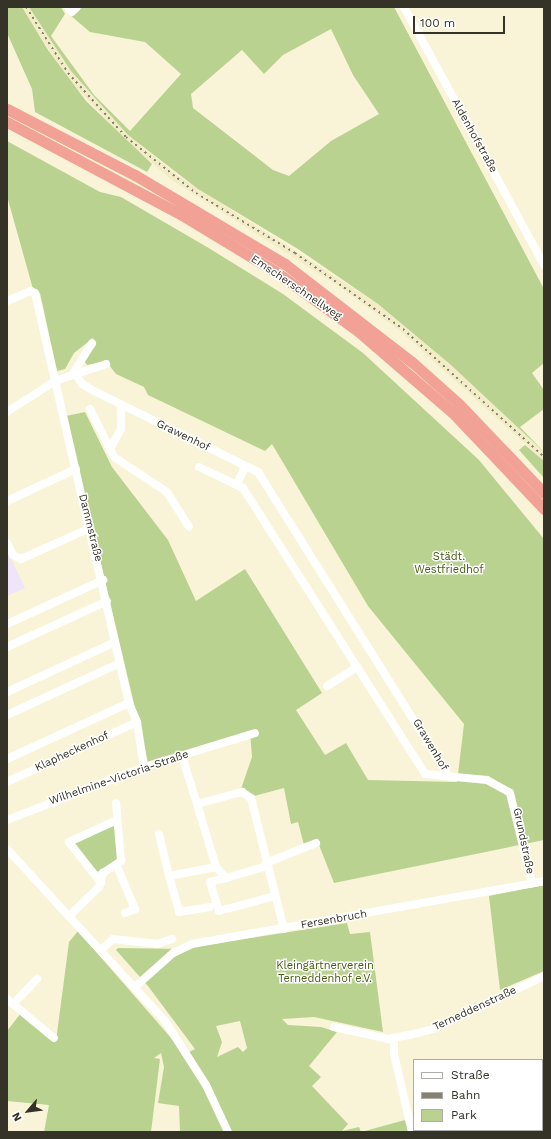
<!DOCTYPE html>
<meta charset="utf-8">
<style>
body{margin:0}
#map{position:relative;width:551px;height:1139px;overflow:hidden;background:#f9f4d7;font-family:"Work Sans",sans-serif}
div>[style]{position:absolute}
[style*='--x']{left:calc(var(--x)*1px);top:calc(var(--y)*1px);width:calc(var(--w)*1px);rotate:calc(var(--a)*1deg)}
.built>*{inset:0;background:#f3edc7}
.education>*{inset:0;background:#f0e4f8}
.green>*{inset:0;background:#b9d290}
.minor>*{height:8px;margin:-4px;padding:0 4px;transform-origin:4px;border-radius:4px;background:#fff}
.highway>*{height:11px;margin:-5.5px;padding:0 5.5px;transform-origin:5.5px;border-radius:5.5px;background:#f1a196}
.rail>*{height:2px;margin-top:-1px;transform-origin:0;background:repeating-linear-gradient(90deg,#84816e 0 2px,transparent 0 6px)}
span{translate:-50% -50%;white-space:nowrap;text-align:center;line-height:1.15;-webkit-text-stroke:3px #fff;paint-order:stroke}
.street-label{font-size:11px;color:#353327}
.park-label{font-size:11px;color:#445a0e}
.frame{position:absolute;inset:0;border:8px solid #353327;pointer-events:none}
.legend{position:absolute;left:413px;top:1059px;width:130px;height:72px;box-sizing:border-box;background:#fff;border:1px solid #aeada9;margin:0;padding:5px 7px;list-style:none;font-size:12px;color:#353327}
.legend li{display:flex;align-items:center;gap:8px;height:20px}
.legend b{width:20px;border:1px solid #aeada9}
.north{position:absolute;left:8px;top:1091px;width:40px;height:40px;-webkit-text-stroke:3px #fff;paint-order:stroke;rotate:242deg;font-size:11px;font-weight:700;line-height:16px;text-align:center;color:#353327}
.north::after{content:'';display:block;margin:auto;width:14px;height:18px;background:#353327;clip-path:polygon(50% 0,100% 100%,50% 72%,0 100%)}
.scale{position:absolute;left:413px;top:16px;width:92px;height:18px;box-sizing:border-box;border:2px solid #353327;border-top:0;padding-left:5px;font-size:12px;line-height:14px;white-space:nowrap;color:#353327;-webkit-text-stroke:3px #fff;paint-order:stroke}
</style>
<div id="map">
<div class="built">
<div style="clip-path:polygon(22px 7px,29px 7px,71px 71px,128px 135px,177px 175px,378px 304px,451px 365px,544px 452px,544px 461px,400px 331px,340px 287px,173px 181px,124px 139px,65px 75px)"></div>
</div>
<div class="education">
<div style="clip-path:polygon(7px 550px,25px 588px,7px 596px)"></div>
</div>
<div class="green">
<div style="clip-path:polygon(7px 7px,22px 7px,48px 50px,86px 101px,152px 164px,147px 172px,35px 112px,32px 89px,7px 33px)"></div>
<div style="clip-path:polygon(evenodd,29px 7px,61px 7px,65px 14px,51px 36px,94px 95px,130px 131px,181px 74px,145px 42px,90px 32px,70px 15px,81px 7px,394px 7px,544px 289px,544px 363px,532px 373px,544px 390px,544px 409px,520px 427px,544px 452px,451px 365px,378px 304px,298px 249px,198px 189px,128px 135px,71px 71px,29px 7px,331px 29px,353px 75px,379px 114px,331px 141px,289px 176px,273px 170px,193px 108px,191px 94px,242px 50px,264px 74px,283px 55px,331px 29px)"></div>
<div style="clip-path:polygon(7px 141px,100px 192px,121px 197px,207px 247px,283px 294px,363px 353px,479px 460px,544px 539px,544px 840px,334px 883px,317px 840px,304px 845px,298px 822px,291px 824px,284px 788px,254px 796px,241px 789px,252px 757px,250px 732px,148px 763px,66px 416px,85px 412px,112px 467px,168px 540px,196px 601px,245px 569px,322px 693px,296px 710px,325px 755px,346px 743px,368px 780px,457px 782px,464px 724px,368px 606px,272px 444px,265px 451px,148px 395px,144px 387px,116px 374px,106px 361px,87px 365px,84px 361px,96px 345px,93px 338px,74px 353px,65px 369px,57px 371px,40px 293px,33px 289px,7px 196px)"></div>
<div style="clip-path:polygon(525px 445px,544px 461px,544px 478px,519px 450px)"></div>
<div style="clip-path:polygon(116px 825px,119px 860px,95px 873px,72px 843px)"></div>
<div style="clip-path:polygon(543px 885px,544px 971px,500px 990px,489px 896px)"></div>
<div style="clip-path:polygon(evenodd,347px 923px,350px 934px,370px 932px,383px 1032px,314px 1017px,282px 1019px,288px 1025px,321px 1027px,337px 1032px,309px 1066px,321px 1077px,312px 1086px,348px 1124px,342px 1131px,359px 1127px,361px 1132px,405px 1120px,409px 1132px,180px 1132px,179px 1106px,158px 1103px,164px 1067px,161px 1053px,154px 1058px,160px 1059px,151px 1132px,44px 1132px,49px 1105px,7px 1101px,7px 1031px,21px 1013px,56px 1041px,69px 942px,78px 931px,185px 1054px,195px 1049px,148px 986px,116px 950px,118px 948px,181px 949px,347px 923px,240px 1021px,247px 1048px,243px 1052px,238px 1047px,217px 1057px,222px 1042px,216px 1026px,240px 1021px)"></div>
<div style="clip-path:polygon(542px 1118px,544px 1132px,443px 1132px,542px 1130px)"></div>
</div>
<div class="minor">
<div style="--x:68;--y:7;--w:6;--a:51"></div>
<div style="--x:72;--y:12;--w:7;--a:-45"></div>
<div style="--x:404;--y:7;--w:294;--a:61.5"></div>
<div style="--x:7;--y:301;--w:26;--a:-23"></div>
<div style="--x:31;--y:291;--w:4;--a:27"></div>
<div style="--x:35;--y:293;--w:421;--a:77.1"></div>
<div style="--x:129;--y:703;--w:21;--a:67"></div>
<div style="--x:137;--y:722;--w:46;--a:81.2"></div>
<div style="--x:74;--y:372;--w:14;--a:56"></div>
<div style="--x:82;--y:384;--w:16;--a:30"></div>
<div style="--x:96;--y:392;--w:181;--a:26.3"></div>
<div style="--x:258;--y:472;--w:360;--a:57.9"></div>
<div style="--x:74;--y:372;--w:34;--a:-58"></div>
<div style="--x:121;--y:405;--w:24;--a:90"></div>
<div style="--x:121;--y:429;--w:23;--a:119"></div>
<div style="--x:110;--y:449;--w:9;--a:63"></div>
<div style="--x:114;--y:457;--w:64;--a:33.4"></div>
<div style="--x:167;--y:492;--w:41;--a:57.8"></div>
<div style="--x:90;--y:409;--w:45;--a:63.4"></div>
<div style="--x:7;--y:412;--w:57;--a:-32.9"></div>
<div style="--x:55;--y:381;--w:54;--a:-18.4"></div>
<div style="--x:199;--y:467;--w:49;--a:25.5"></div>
<div style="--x:243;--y:488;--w:339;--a:57.5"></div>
<div style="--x:425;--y:774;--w:62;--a:5.5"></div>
<div style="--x:487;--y:780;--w:26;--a:29"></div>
<div style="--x:510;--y:793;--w:93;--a:76.3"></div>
<div style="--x:237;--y:484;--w:19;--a:-65"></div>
<div style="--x:7;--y:501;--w:76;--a:-24.9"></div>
<div style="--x:7;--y:543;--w:13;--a:63"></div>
<div style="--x:13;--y:555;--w:9;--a:27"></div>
<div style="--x:21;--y:559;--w:76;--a:-24.2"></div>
<div style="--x:7;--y:624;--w:106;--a:-24.6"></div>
<div style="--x:7;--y:647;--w:110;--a:-24.7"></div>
<div style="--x:327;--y:686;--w:36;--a:-32"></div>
<div style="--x:7;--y:692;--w:119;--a:-24.8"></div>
<div style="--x:7;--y:715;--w:124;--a:-24.7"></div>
<div style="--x:182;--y:756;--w:50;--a:72.6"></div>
<div style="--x:197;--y:804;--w:47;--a:-14.9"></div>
<div style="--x:242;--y:792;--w:11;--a:34"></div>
<div style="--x:251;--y:798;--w:135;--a:75.9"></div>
<div style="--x:7;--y:759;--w:134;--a:-24.7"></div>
<div style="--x:7;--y:782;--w:143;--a:-24.8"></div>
<div style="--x:197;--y:804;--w:66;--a:73.2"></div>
<div style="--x:7;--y:820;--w:147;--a:-21.1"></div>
<div style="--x:144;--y:767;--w:116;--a:-17"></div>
<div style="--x:159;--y:834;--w:43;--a:76.6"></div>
<div style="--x:169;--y:876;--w:48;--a:-10.8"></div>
<div style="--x:216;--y:867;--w:15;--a:48"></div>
<div style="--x:226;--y:878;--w:43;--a:-16.3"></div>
<div style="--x:7;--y:849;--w:234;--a:47.4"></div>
<div style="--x:165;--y:1021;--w:76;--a:57.4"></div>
<div style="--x:206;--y:1085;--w:52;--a:64.9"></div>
<div style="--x:266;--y:863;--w:54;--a:-21.8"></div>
<div style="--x:117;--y:866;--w:47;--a:67.3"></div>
<div style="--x:135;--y:909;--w:11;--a:158"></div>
<div style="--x:169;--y:876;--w:37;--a:74"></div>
<div style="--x:179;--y:912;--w:31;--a:-9"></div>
<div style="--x:226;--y:878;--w:16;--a:166"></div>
<div style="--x:210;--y:882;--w:30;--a:73"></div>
<div style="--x:219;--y:911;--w:58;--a:-15"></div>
<div style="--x:101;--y:883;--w:52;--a:-128"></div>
<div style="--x:69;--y:842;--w:53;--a:-24.6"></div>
<div style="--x:69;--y:916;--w:42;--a:-44"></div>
<div style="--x:99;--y:887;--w:15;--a:-74"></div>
<div style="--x:103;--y:873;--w:22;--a:-34"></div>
<div style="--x:121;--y:861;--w:58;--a:-94.9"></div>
<div style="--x:102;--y:949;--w:15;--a:-42"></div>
<div style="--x:113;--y:939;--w:44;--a:6.5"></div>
<div style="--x:157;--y:944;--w:16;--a:-18"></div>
<div style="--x:136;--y:986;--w:50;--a:-41.7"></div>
<div style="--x:173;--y:953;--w:21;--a:-25"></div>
<div style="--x:192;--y:944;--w:358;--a:-10.1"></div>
<div style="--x:7;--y:999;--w:61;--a:39.7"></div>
<div style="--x:13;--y:1004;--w:35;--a:-46"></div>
<div style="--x:334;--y:1027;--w:55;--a:12.5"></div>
<div style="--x:388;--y:1039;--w:26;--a:-11"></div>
<div style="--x:414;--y:1034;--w:20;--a:-15"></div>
<div style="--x:433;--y:1029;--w:123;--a:-25.5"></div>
<div style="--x:394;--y:1039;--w:15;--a:90"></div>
<div style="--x:394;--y:1054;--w:80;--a:77"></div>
<div style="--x:542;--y:1113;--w:2;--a:0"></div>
<div style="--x:423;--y:1132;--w:8;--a:-14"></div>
</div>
<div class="highway">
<div style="--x:7;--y:109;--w:144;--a:27.3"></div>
<div style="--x:135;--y:175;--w:174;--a:30.7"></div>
<div style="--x:285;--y:264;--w:160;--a:37.7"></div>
<div style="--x:412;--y:362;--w:63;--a:41.8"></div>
<div style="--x:459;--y:404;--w:123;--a:46.3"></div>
<div style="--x:7;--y:122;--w:198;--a:28"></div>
<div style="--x:182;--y:215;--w:110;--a:31.2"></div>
<div style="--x:276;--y:272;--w:101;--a:35.7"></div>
<div style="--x:358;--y:331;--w:124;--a:40.8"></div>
<div style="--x:452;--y:412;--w:134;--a:46.5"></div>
</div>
<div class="rail">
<div style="--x:26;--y:7;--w:78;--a:57.5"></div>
<div style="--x:68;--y:73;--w:86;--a:47.8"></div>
<div style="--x:126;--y:137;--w:90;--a:38.7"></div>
<div style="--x:196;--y:193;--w:116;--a:31.2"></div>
<div style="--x:295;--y:253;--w:132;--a:35.1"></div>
<div style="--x:403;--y:329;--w:190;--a:42.2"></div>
</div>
<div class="street-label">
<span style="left:474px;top:136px;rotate:61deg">Aldenhofstraße</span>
<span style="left:296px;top:288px;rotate:34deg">Emscherschnellweg</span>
<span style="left:183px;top:436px;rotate:26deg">Grawenhof</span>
<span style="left:90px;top:528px;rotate:76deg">Dammstraße</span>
<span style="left:430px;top:745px;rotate:59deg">Grawenhof</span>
<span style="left:72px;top:752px;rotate:-25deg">Klapheckenhof</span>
<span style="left:119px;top:778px;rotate:-19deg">Wilhelmine-Victoria-Straße</span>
<span style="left:523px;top:841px;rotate:78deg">Grundstraße</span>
<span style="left:334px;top:920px;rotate:-10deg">Fersenbruch</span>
<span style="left:475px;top:1009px;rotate:-25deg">Terneddenstraße</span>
</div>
<div class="park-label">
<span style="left:449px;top:564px">Städt.<br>Westfriedhof</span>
<span style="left:325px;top:973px">Kleingärtnerverein<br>Terneddenhof e.V.</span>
</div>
<div class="frame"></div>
<ul class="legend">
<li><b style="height:5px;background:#fff"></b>Straße</li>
<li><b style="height:5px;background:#84816e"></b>Bahn</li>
<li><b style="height:11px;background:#b9d290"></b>Park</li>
</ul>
<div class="north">N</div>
<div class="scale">100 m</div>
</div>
